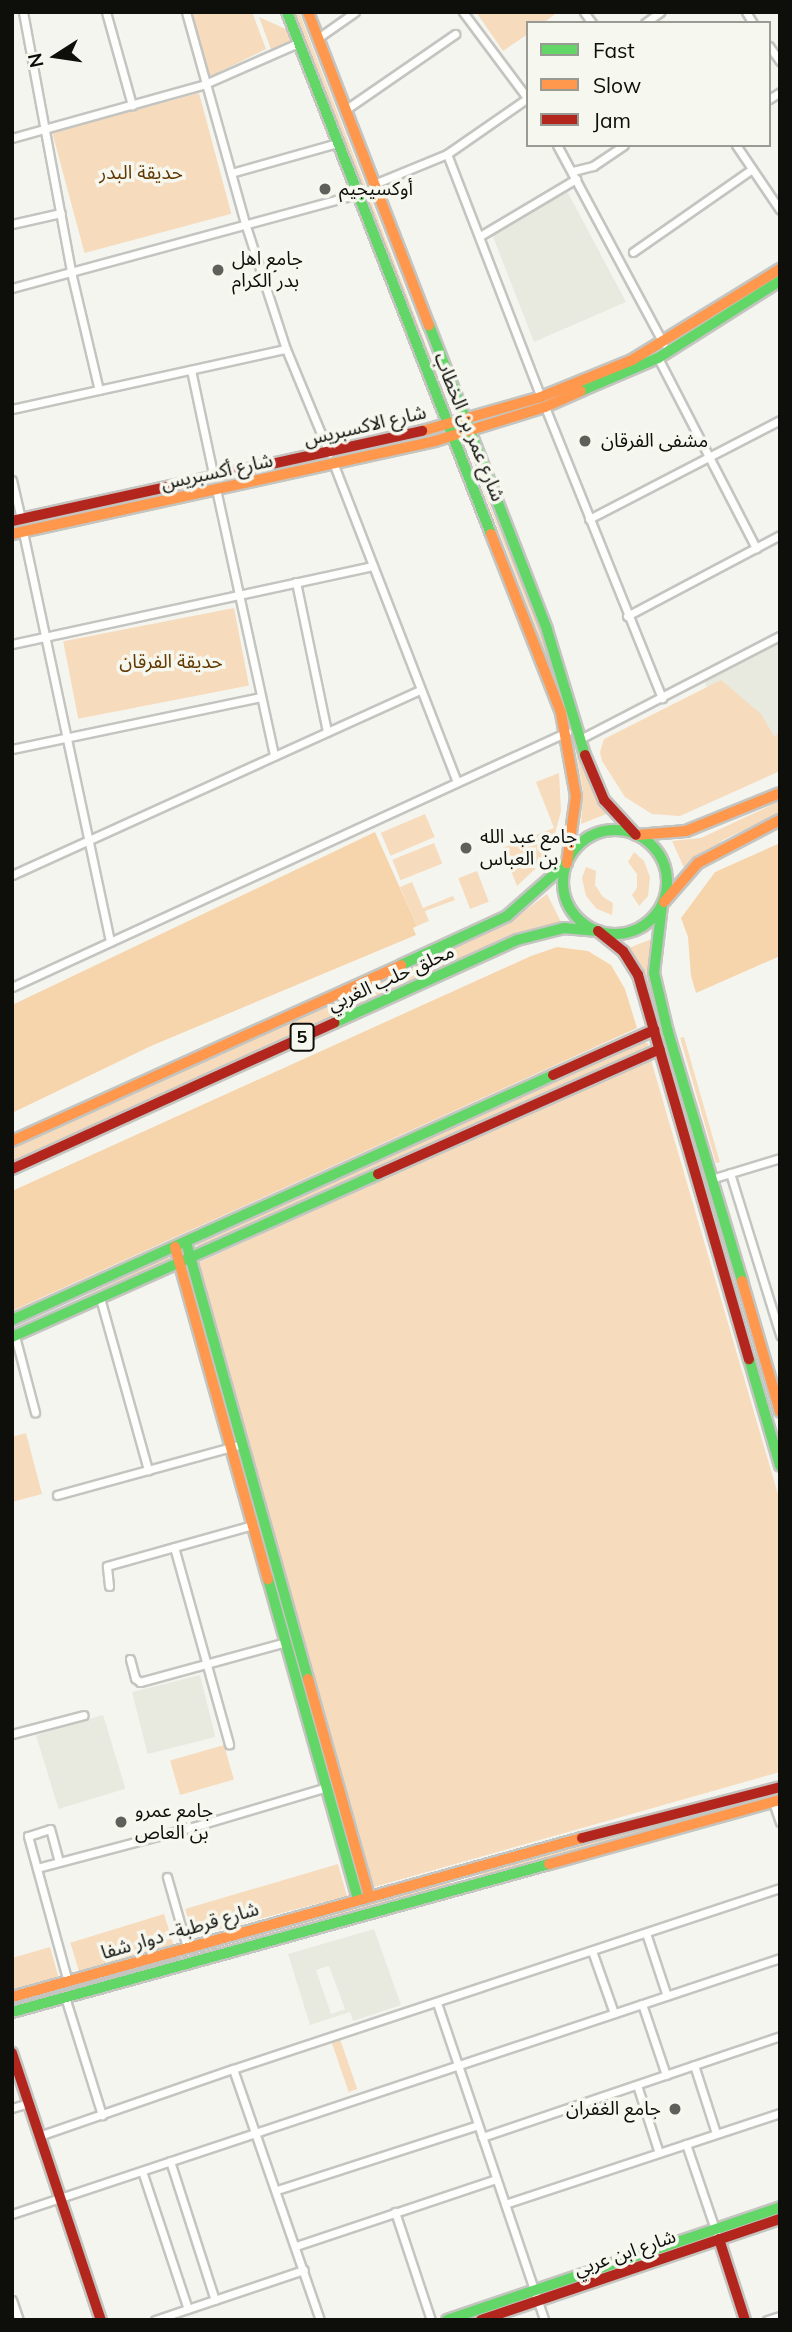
<!DOCTYPE html>
<meta charset="utf-8">
<style>
body{margin:0}
#map{position:relative;width:792px;height:2332px;overflow:hidden;background:#f5f5f0;font-family:Mulish,"Noto Sans Arabic",sans-serif}
div>[style]{position:absolute}
[style*='--x']{left:calc(var(--x)*1px);top:calc(var(--y)*1px);width:calc(var(--w)*1px);rotate:calc(var(--a)*1deg)}
.built>*{inset:0;background:#e9eadf;transform-origin:0 0}
.green>*{inset:0;background:#f6dbbc;transform-origin:0 0}
.forest>*{inset:0;background:#f7d5ac}
.roads{filter:drop-shadow(2px 0 #c4c4c0) drop-shadow(-2px 0 #c4c4c0) drop-shadow(0 2px #c4c4c0) drop-shadow(0 -2px #c4c4c0)}
.street>*{height:7px;margin:-3.5px;padding:0 3.5px;transform-origin:3.5px;border-radius:3.5px;background:#fefefd}
.fast>*{height:10px;margin:-5px;padding:0 5px;transform-origin:5px;border-radius:5px;background:#63d668}
.fast>.ring{margin:-5px;padding:0;box-sizing:content-box;background:none;border:10px solid #63d668;border-radius:50%}
.slow>*{height:10px;margin:-5px;padding:0 5px;transform-origin:5px;border-radius:5px;background:#ff974d}
.jam>*{height:10px;margin:-5px;padding:0 5px;transform-origin:5px;border-radius:5px;background:#b3261e}
.dots>*{width:19px;height:19px;translate:-50% -50%;box-sizing:border-box;border:4px solid #f6f7ee;border-radius:50%}
span{translate:-50% -50%;white-space:nowrap;text-align:center;line-height:1.15;-webkit-text-stroke:7px #f6f7ee;paint-order:stroke}
.shield-label span{padding:2px 5px;background:#f6f7ee;border:2px solid;border-radius:5px;-webkit-text-stroke-width:0}
.shield-label{font-size:18px;color:#0e0e0b;font-weight:700}
.park-label{font-size:19px;color:#613800}
.poi-label{font-size:19px;color:#0e0e0b}
.left{translate:0 -50%;text-align:left}
.right{translate:-100% -50%;text-align:right}
.street-label{font-size:19px;color:#0e0e0b}
.frame{position:absolute;inset:0;border:14px solid #0e0e0b;pointer-events:none}
.legend{position:absolute;left:526px;top:21px;width:245px;height:126px;box-sizing:border-box;background:#f6f7ee;border:2px solid #999a93;margin:0;padding:9px 12px;list-style:none;font-size:21px;color:#0e0e0b}
.legend li{display:flex;align-items:center;gap:14px;height:35px}
.legend b{width:35px;border:2px solid #999a93}
.north{position:absolute;left:21px;top:21px;width:70px;height:70px;-webkit-text-stroke:5px #f6f7ee;paint-order:stroke;rotate:258deg;font-size:19px;font-weight:700;line-height:28px;text-align:center;color:#0e0e0b}
.north::after{content:'';display:block;margin:auto;width:24px;height:32px;background:#0e0e0b;clip-path:polygon(50% 0,100% 100%,50% 72%,0 100%)}
</style>
<div id="map">
<div class="built">
<div style="clip-path:polygon(566px 189px,626px 302px,534px 342px,492px 234px)"></div>
<div style="clip-path:polygon(780px 642px,780px 739px,748px 780px,704px 681px)"></div>
<div style="left:200px;top:1675px;width:64px;height:70px;rotate:76deg"></div>
<div style="left:103px;top:1715px;width:77px;height:70px;rotate:73deg"></div>
<div style="clip-path:polygon(evenodd,374px 1929px,401px 2005px,353px 2021px,350px 2012px,310px 2025px,288px 1954px,374px 1929px,329px 1966px,345px 2009px,331px 2014px,316px 1970px,329px 1966px)"></div>
</div>
<div class="green">
<div style="clip-path:polygon(188px 12px,252px 12px,266px 49px,207px 78px)"></div>
<div style="clip-path:polygon(294px 12px,299px 12px,452px 413px,424px 347px)"></div>
<div style="clip-path:polygon(476px 12px,558px 12px,543px 23px,528px 23px,528px 34px,503px 51px)"></div>
<div style="clip-path:polygon(259px 17px,290px 31px,295px 41px,272px 52px)"></div>
<div style="left:199px;top:93px;width:125px;height:152px;rotate:75deg"></div>
<div style="clip-path:polygon(469px 454px,539px 625px,586px 775px,592px 791px,609px 813px,581px 824px,583px 791px,575px 745px,536px 627px)"></div>
<div style="left:234px;top:608px;width:79px;height:174px;rotate:79deg"></div>
<div style="clip-path:polygon(721px 680px,761px 714px,774px 736px,780px 733px,780px 771px,680px 816px,652px 814px,625px 797px,602px 761px,600px 752px,604px 739px)"></div>
<div style="clip-path:polygon(559px 773px,561px 811px,553px 841px,536px 868px,517px 886px,502px 848px,554px 828px,536px 782px)"></div>
<div style="clip-path:polygon(780px 801px,780px 813px,723px 840px,685px 870px,672px 841px,701px 838px)"></div>
<div style="left:425px;top:814px;width:25px;height:48px;rotate:67deg"></div>
<div style="left:434px;top:843px;width:22px;height:45px;rotate:68deg"></div>
<div style="clip-path:polygon(634px 852px,644px 861px,650px 877px,648px 896px,639px 906px,632px 895px,637px 888px,637px 874px,628px 862px)"></div>
<div style="clip-path:polygon(586px 867px,596px 871px,595px 885px,603px 897px,613px 903px,612px 915px,597px 909px,586px 896px,582px 878px)"></div>
<div style="left:477px;top:871px;width:33px;height:20px;rotate:69deg"></div>
<div style="clip-path:polygon(412px 882px,423px 908px,453px 896px,455px 900px,425px 911px,429px 921px,417px 926px,400px 887px)"></div>
<div style="clip-path:polygon(547px 894px,562px 924px,541px 926px,450px 962px,12px 1162px,12px 1149px,507px 924px)"></div>
<div style="clip-path:polygon(652px 939px,649px 970px,660px 1019px,651px 1004px,642px 972px,626px 949px)"></div>
<div style="left:684px;top:1037px;width:130px;height:4px;rotate:74deg"></div>
<div style="clip-path:polygon(643px 1041px,649px 1044px,645px 1049px,201px 1247px,196px 1245px)"></div>
<div style="clip-path:polygon(651px 1060px,780px 1501px,780px 1772px,374px 1887px,198px 1263px,492px 1128px)"></div>
<div style="clip-path:polygon(166px 1257px,170px 1258px,168px 1261px,62px 1307px)"></div>
<div style="clip-path:polygon(26px 1433px,42px 1494px,12px 1502px,12px 1437px)"></div>
<div style="left:224px;top:1745px;width:36px;height:56px;rotate:74deg"></div>
<div style="clip-path:polygon(780px 1789px,780px 1795px,483px 1879px,480px 1877px,481px 1873px)"></div>
<div style="clip-path:polygon(338px 1864px,347px 1896px,194px 1936px,185px 1909px)"></div>
<div style="clip-path:polygon(449px 1882px,452px 1887px,12px 2013px,12px 2006px)"></div>
<div style="left:164px;top:1914px;width:34px;height:98px;rotate:73deg"></div>
<div style="clip-path:polygon(50px 1947px,59px 1979px,12px 1992px,12px 1958px)"></div>
<div style="left:340px;top:2039px;width:53px;height:9px;rotate:71deg"></div>
</div>
<div class="forest">
<div style="clip-path:polygon(375px 832px,417px 926px,413px 928px,416px 935px,151px 1046px,12px 1113px,12px 1005px)"></div>
<div style="clip-path:polygon(780px 843px,780px 956px,696px 993px,691px 976px,688px 937px,681px 918px,715px 872px)"></div>
<div style="clip-path:polygon(557px 947px,588px 951px,611px 965px,625px 989px,637px 1028px,12px 1311px,12px 1191px,531px 956px)"></div>
</div>
<div class="roads">
<div class="street">
<div style="--x:23;--y:12;--w:264;--a:79.5"></div>
<div style="--x:71;--y:272;--w:121;--a:76.7"></div>
<div style="--x:106;--y:12;--w:97;--a:74.4"></div>
<div style="--x:186;--y:12;--w:219;--a:74.4"></div>
<div style="--x:245;--y:223;--w:133;--a:72"></div>
<div style="--x:286;--y:349;--w:113;--a:67.5"></div>
<div style="--x:463;--y:12;--w:109;--a:53.2"></div>
<div style="--x:584;--y:12;--w:14;--a:54"></div>
<div style="--x:746;--y:12;--w:13;--a:58"></div>
<div style="--x:645;--y:23;--w:19;--a:-36"></div>
<div style="--x:318;--y:38;--w:45;--a:-35.1"></div>
<div style="--x:769;--y:46;--w:19;--a:54"></div>
<div style="--x:769;--y:99;--w:13;--a:-32"></div>
<div style="--x:345;--y:110;--w:134;--a:-34.6"></div>
<div style="--x:12;--y:138;--w:200;--a:-15.6"></div>
<div style="--x:205;--y:84;--w:102;--a:-23.8"></div>
<div style="--x:557;--y:145;--w:225;--a:61.8"></div>
<div style="--x:736;--y:145;--w:78;--a:55.9"></div>
<div style="--x:447;--y:154;--w:261;--a:68.9"></div>
<div style="--x:573;--y:171;--w:21;--a:-14"></div>
<div style="--x:593;--y:166;--w:37;--a:-34"></div>
<div style="--x:231;--y:173;--w:111;--a:-15.7"></div>
<div style="--x:374;--y:184;--w:79;--a:-22.3"></div>
<div style="--x:447;--y:154;--w:98;--a:-34.7"></div>
<div style="--x:12;--y:224;--w:50;--a:-12.7"></div>
<div style="--x:480;--y:236;--w:112;--a:-30.7"></div>
<div style="--x:633;--y:252;--w:145;--a:-34.9"></div>
<div style="--x:12;--y:288;--w:359;--a:-15.2"></div>
<div style="--x:658;--y:358;--w:214;--a:62.7"></div>
<div style="--x:191;--y:370;--w:110;--a:78"></div>
<div style="--x:545;--y:407;--w:314;--a:68.1"></div>
<div style="--x:12;--y:409;--w:280;--a:-12.4"></div>
<div style="--x:334;--y:465;--w:340;--a:68.8"></div>
<div style="--x:12;--y:480;--w:40;--a:77"></div>
<div style="--x:216;--y:489;--w:273;--a:77.7"></div>
<div style="--x:589;--y:519;--w:215;--a:-27.4"></div>
<div style="--x:23;--y:532;--w:419;--a:78"></div>
<div style="--x:296;--y:582;--w:153;--a:78.3"></div>
<div style="--x:627;--y:616;--w:173;--a:-27.9"></div>
<div style="--x:12;--y:644;--w:369;--a:-12.2"></div>
<div style="--x:582;--y:738;--w:223;--a:-27.3"></div>
<div style="--x:12;--y:749;--w:253;--a:-11.8"></div>
<div style="--x:12;--y:875;--w:447;--a:-24.4"></div>
<div style="--x:12;--y:987;--w:611;--a:-24.68"></div>
<div style="--x:730;--y:1173;--w:170;--a:72.8"></div>
<div style="--x:711;--y:1179;--w:72;--a:-16.9"></div>
<div style="--x:100;--y:1298;--w:179;--a:74.4"></div>
<div style="--x:15;--y:1336;--w:79;--a:75.3"></div>
<div style="--x:57;--y:1495;--w:192;--a:-15.4"></div>
<div style="--x:174;--y:1547;--w:205;--a:74.4"></div>
<div style="--x:109;--y:1586;--w:20;--a:-96"></div>
<div style="--x:107;--y:1566;--w:152;--a:-15.7"></div>
<div style="--x:130;--y:1659;--w:20;--a:75"></div>
<div style="--x:135;--y:1678;--w:6;--a:39"></div>
<div style="--x:140;--y:1682;--w:151;--a:-15.3"></div>
<div style="--x:12;--y:1734;--w:74;--a:-14.8"></div>
<div style="--x:773;--y:1802;--w:21;--a:71"></div>
<div style="--x:59;--y:1862;--w:34;--a:-105"></div>
<div style="--x:50;--y:1829;--w:23;--a:162"></div>
<div style="--x:28;--y:1836;--w:151;--a:74.7"></div>
<div style="--x:37;--y:1868;--w:172;--a:-14.8"></div>
<div style="--x:203;--y:1824;--w:129;--a:-16.6"></div>
<div style="--x:167;--y:1877;--w:73;--a:74.1"></div>
<div style="--x:646;--y:1933;--w:66;--a:71.6"></div>
<div style="--x:592;--y:1951;--w:66;--a:70.5"></div>
<div style="--x:65;--y:1997;--w:124;--a:72.6"></div>
<div style="--x:437;--y:2003;--w:335;--a:71.3"></div>
<div style="--x:642;--y:2004;--w:75;--a:71.3"></div>
<div style="--x:694;--y:2065;--w:71;--a:72.1"></div>
<div style="--x:233;--y:2069;--w:266;--a:70.9"></div>
<div style="--x:637;--y:2085;--w:71;--a:72.1"></div>
<div style="--x:12;--y:2108;--w:17;--a:-17"></div>
<div style="--x:39;--y:2136;--w:205;--a:-19.1"></div>
<div style="--x:233;--y:2069;--w:576;--a:-18.31"></div>
<div style="--x:482;--y:2137;--w:315;--a:-18.7"></div>
<div style="--x:686;--y:2144;--w:93;--a:71.2"></div>
<div style="--x:170;--y:2161;--w:146;--a:72.1"></div>
<div style="--x:142;--y:2171;--w:145;--a:71.6"></div>
<div style="--x:277;--y:2190;--w:211;--a:-17.9"></div>
<div style="--x:505;--y:2204;--w:290;--a:-18.3"></div>
<div style="--x:395;--y:2212;--w:114;--a:71.6"></div>
<div style="--x:12;--y:2214;--w:810;--a:-18.43"></div>
<div style="--x:296;--y:2246;--w:211;--a:-18.5"></div>
<div style="--x:12;--y:2300;--w:21;--a:71"></div>
<div style="--x:155;--y:2320;--w:157;--a:-18.6"></div>
<div style="--x:767;--y:2320;--w:14;--a:-17"></div>
</div>
<div class="fast">
<div style="--x:287;--y:12;--w:560;--a:68.65"></div>
<div style="--x:429;--y:325;--w:327;--a:68.8"></div>
<div style="--x:547;--y:630;--w:131;--a:73.1"></div>
<div style="--x:581;--y:391;--w:84;--a:-23.2"></div>
<div style="--x:658;--y:358;--w:144;--a:-32.3"></div>
<div class="ring" style="left:563px;top:830px;width:94px;height:94px"></div>
<div style="--x:662;--y:905;--w:68;--a:96.7"></div>
<div style="--x:654;--y:973;--w:61;--a:76.7"></div>
<div style="--x:668;--y:1032;--w:260;--a:73.4"></div>
<div style="--x:401;--y:965;--w:117;--a:-24.8"></div>
<div style="--x:507;--y:916;--w:80;--a:-41.5"></div>
<div style="--x:334;--y:1023;--w:201;--a:-24.4"></div>
<div style="--x:517;--y:940;--w:49;--a:-14.3"></div>
<div style="--x:564;--y:928;--w:34;--a:5"></div>
<div style="--x:186;--y:1242;--w:454;--a:74.4"></div>
<div style="--x:12;--y:1320;--w:594;--a:-24.36"></div>
<div style="--x:12;--y:1337;--w:401;--a:-24"></div>
<div style="--x:749;--y:1359;--w:111;--a:73.8"></div>
<div style="--x:268;--y:1579;--w:332;--a:74.3"></div>
<div style="--x:12;--y:2012;--w:557;--a:-15.41"></div>
<div style="--x:447;--y:2320;--w:352;--a:-18.7"></div>
</div>
<div class="slow">
<div style="--x:308;--y:12;--w:336;--a:68.9"></div>
<div style="--x:422;--y:431;--w:124;--a:-15.9"></div>
<div style="--x:541;--y:397;--w:98;--a:-22.1"></div>
<div style="--x:632;--y:360;--w:174;--a:-31.6"></div>
<div style="--x:12;--y:534;--w:433;--a:-12.4"></div>
<div style="--x:435;--y:441;--w:115;--a:-17.2"></div>
<div style="--x:545;--y:407;--w:39;--a:-24"></div>
<div style="--x:491;--y:534;--w:192;--a:68.6"></div>
<div style="--x:561;--y:713;--w:84;--a:79.8"></div>
<div style="--x:576;--y:796;--w:68;--a:97.7"></div>
<div style="--x:637;--y:835;--w:49;--a:-4.7"></div>
<div style="--x:686;--y:831;--w:101;--a:-22"></div>
<div style="--x:664;--y:902;--w:52;--a:-48.9"></div>
<div style="--x:698;--y:863;--w:93;--a:-27.7"></div>
<div style="--x:12;--y:1141;--w:427;--a:-24.3"></div>
<div style="--x:175;--y:1247;--w:345;--a:74.4"></div>
<div style="--x:742;--y:1281;--w:136;--a:73.8"></div>
<div style="--x:308;--y:1679;--w:225;--a:74.3"></div>
<div style="--x:549;--y:1864;--w:240;--a:-15.5"></div>
<div style="--x:12;--y:1997;--w:592;--a:-15.59"></div>
</div>
<div class="jam">
<div style="--x:12;--y:521;--w:420;--a:-12.4"></div>
<div style="--x:585;--y:755;--w:49;--a:67.1"></div>
<div style="--x:604;--y:800;--w:47;--a:47.6"></div>
<div style="--x:598;--y:931;--w:32;--a:39"></div>
<div style="--x:623;--y:951;--w:28;--a:58"></div>
<div style="--x:638;--y:975;--w:400;--a:73.9"></div>
<div style="--x:553;--y:1075;--w:111;--a:-24"></div>
<div style="--x:12;--y:1169;--w:354;--a:-24.4"></div>
<div style="--x:378;--y:1174;--w:308;--a:-23.9"></div>
<div style="--x:582;--y:1838;--w:204;--a:-14.4"></div>
<div style="--x:12;--y:2053;--w:281;--a:71.6"></div>
<div style="--x:719;--y:2239;--w:85;--a:72.2"></div>
<div style="--x:481;--y:2320;--w:316;--a:-18.7"></div>
</div>
</div>
<div class="dots">
<div style="left:325px;top:189px;background:#5f5f5b"></div>
<div style="left:218px;top:270px;background:#5f5f5b"></div>
<div style="left:585px;top:441px;background:#5f5f5b"></div>
<div style="left:466px;top:848px;background:#5f5f5b"></div>
<div style="left:121px;top:1822px;background:#5f5f5b"></div>
<div style="left:675px;top:2109px;background:#5f5f5b"></div>
</div>
<div class="shield-label">
<span style="left:302px;top:1037px">5</span>
</div>
<div class="park-label">
<span style="left:141px;top:173px">حديقة البدر</span>
<span style="left:171px;top:662px">حديقة الفرقان</span>
</div>
<div class="poi-label">
<span class="left" style="left:339px;top:189px">أوكسيجيم</span>
<span class="left" style="left:232px;top:270px">جامع اهل<br>بدر الكرام</span>
<span class="left" style="left:601px;top:441px">مشفى الفرقان</span>
<span class="left" style="left:480px;top:848px">جامع عبد الله<br>بن العباس</span>
<span class="left" style="left:135px;top:1822px">جامع عمرو<br>بن العاص</span>
<span class="right" style="left:661px;top:2109px">جامع الغفران</span>
</div>
<div class="street-label">
<span style="left:365px;top:426px;rotate:-13deg">شارع الاكسبريس</span>
<span style="left:469px;top:427px;rotate:68deg">شارع عمر بن الخطاب</span>
<span style="left:217px;top:472px;rotate:-12deg">شارع أكسبريس</span>
<span style="left:391px;top:978px;rotate:-24deg">محلق حلب الغربي</span>
<span style="left:180px;top:1931px;rotate:-16deg">شارع قرطبة- دوار شفا</span>
<span style="left:625px;top:2253px;rotate:-19deg">شارع ابن عربي</span>
</div>
<div class="frame"></div>
<ul class="legend">
<li><b style="height:9px;background:#63d668"></b>Fast</li>
<li><b style="height:9px;background:#ff974d"></b>Slow</li>
<li><b style="height:9px;background:#b3261e"></b>Jam</li>
</ul>
<div class="north">N</div>
</div>
